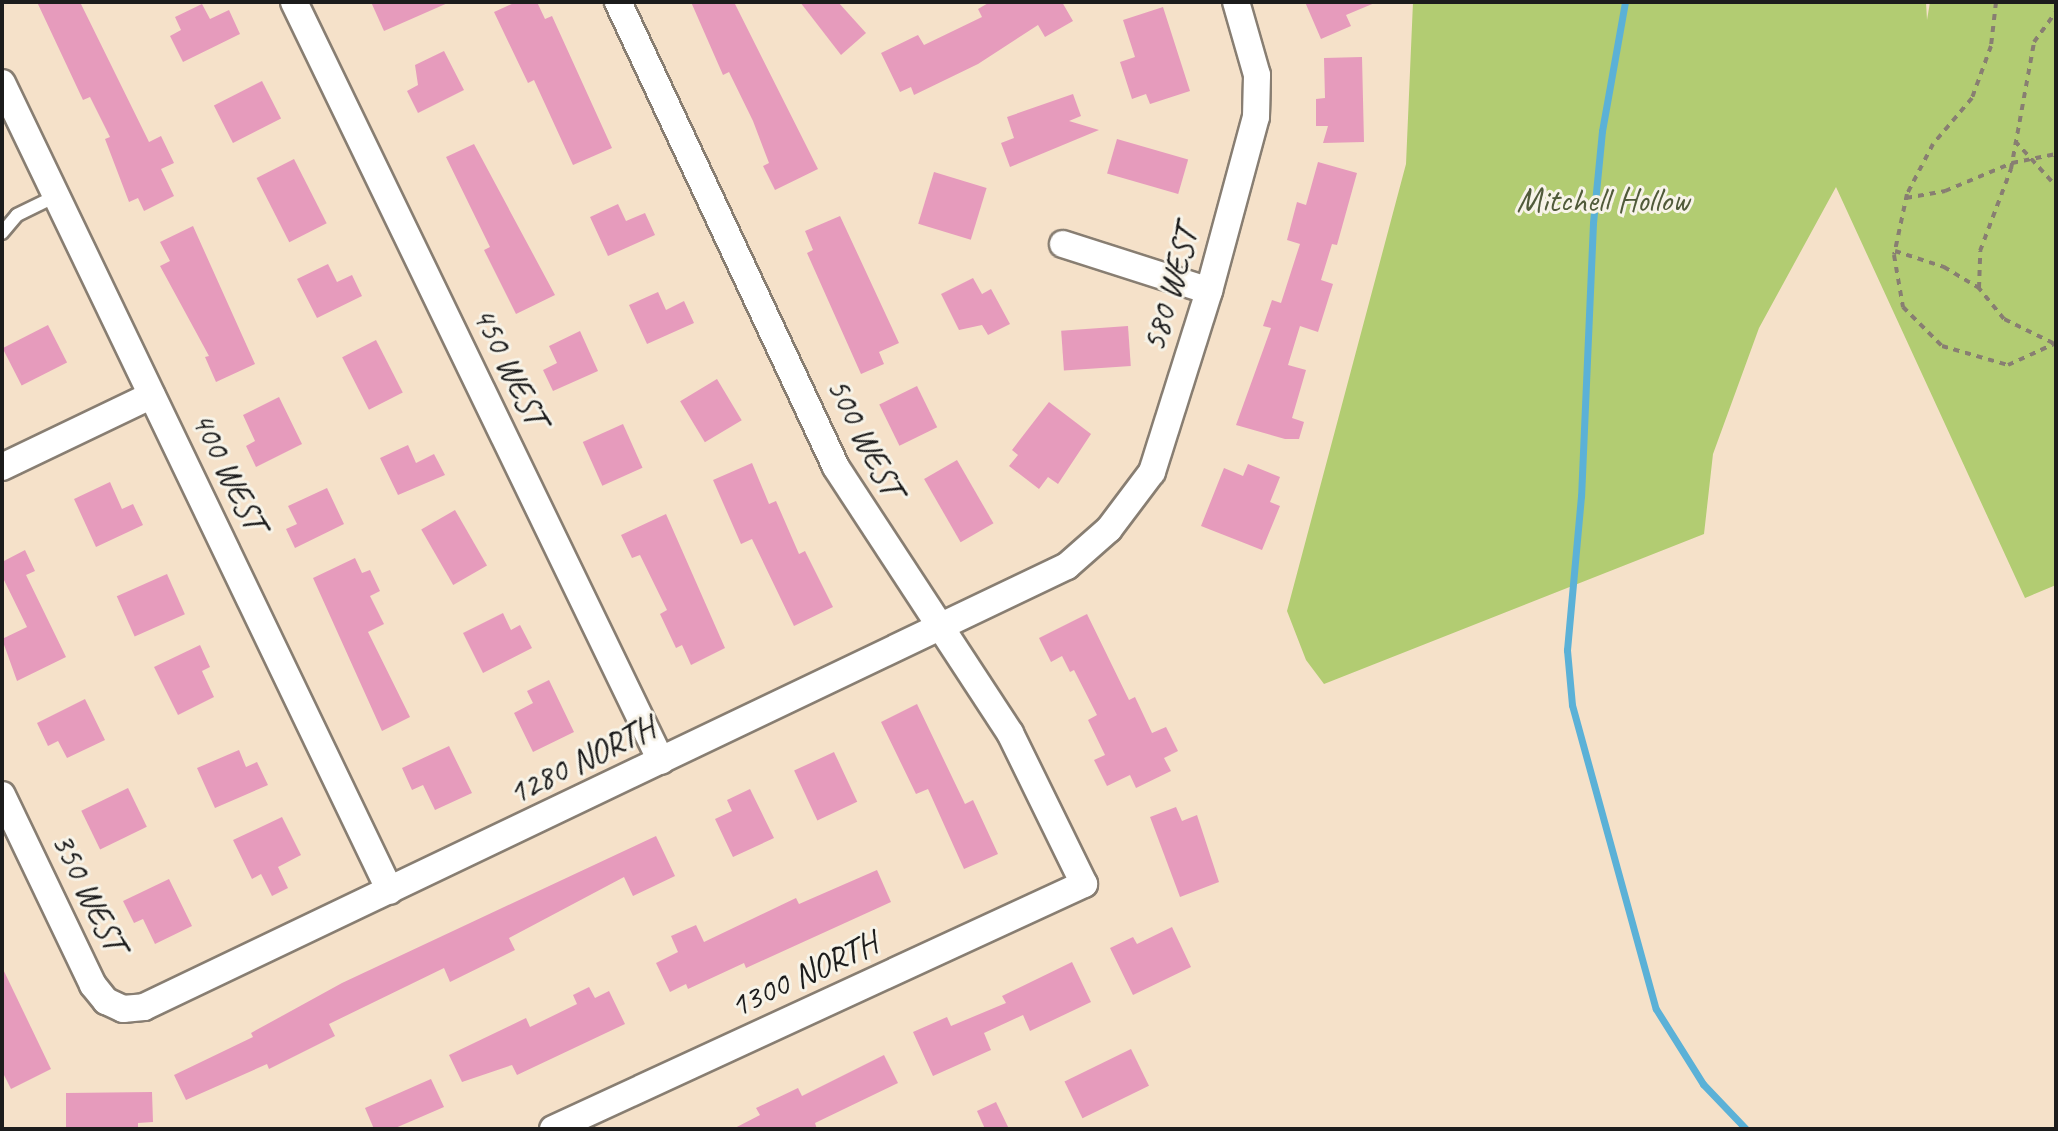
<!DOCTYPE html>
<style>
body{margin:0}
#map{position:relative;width:2058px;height:1131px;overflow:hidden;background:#f5e1c9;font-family:Caveat,sans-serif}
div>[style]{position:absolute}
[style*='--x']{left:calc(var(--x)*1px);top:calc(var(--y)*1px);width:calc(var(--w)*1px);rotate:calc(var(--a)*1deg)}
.green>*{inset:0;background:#b2cc72}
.stream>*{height:7px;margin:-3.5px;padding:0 3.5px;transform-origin:3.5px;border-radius:3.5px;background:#5bb1d7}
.building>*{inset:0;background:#e69bbc;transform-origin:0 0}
.path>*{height:4px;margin-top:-2px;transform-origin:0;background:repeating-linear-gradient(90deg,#887e72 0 6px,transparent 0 12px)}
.roads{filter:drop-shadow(2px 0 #887e72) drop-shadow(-2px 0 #887e72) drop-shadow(0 2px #887e72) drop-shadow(0 -2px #887e72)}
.lane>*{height:12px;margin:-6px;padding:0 6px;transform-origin:6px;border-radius:6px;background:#fff}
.street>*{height:26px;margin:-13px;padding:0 13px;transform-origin:13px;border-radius:13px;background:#fff}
span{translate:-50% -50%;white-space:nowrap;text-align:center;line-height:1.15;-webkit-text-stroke:6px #f7f3e8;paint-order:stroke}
.park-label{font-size:34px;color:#505a3a}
.street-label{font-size:34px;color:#1c1c1c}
.frame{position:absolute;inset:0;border:4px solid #1c1c1c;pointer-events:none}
</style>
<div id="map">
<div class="green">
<div style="clip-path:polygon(1413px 2px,1926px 2px,1927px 20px,1930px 2px,2056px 2px,2056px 585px,2025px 598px,1836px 187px,1759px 328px,1713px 454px,1704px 534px,1324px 684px,1306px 660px,1287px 611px,1406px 164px)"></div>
</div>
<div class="stream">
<div style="--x:1625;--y:2;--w:131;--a:100.1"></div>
<div style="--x:1602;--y:131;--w:92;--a:95.6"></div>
<div style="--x:1593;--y:223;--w:273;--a:92.5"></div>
<div style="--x:1581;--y:496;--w:155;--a:95.2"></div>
<div style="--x:1567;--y:650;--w:55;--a:84.8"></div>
<div style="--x:1572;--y:705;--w:315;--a:74.6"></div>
<div style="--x:1656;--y:1009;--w:89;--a:57.9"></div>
<div style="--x:1703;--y:1084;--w:62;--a:46.3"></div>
</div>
<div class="building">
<div style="clip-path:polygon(37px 2px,80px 2px,149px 142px,161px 136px,174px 163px,161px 169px,174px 196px,144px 211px,138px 198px,129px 202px,105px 139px,110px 137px,90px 97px,83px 100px)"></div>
<div style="clip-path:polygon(371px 2px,450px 2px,384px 31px)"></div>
<div style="clip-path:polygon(516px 2px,537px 2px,545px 19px,552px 16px,612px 148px,573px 165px,534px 80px,528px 83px,494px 12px)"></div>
<div style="clip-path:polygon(691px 2px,734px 2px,818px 169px,775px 190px,763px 166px,769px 163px,753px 121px,729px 72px,723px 75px)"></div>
<div style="clip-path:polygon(800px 2px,838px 2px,866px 33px,841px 55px)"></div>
<div style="clip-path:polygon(990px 2px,1062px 2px,1073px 21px,1045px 37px,1038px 25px,978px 64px,914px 95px,911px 87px,900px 92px,881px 53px,918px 35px,924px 45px,982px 17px,978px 9px)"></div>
<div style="clip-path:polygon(1305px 2px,1377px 2px,1346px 15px,1351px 26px,1321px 39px)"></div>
<div style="clip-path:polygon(202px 4px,210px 19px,229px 10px,240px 34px,183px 62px,170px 36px,181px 30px,175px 17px)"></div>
<div style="clip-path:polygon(1163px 7px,1190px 91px,1150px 104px,1146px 94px,1132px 99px,1120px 62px,1135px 57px,1123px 20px)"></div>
<div style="clip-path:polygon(444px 51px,464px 90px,418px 113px,407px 91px,418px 85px,415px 65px)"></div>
<div style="clip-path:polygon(1362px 57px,1364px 142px,1323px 143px,1328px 126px,1316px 126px,1316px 99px,1325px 98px,1324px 58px)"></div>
<div style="left:262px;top:81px;width:42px;height:54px;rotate:63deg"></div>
<div style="clip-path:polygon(1073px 94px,1081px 116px,1069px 121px,1099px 130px,1010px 167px,1001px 143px,1014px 138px,1007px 117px)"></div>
<div style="left:1117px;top:139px;width:74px;height:36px;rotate:16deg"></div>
<div style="clip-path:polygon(474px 144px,555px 295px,516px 314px,484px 250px,490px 247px,446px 157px)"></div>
<div style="left:294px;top:159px;width:72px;height:42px;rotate:63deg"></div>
<div style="clip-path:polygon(1318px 162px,1357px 173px,1337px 245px,1332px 244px,1321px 280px,1333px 284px,1318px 332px,1300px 326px,1288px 365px,1306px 370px,1292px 418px,1304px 422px,1299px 439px,1285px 439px,1236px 425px,1271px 328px,1263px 326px,1272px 300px,1281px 303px,1300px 244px,1287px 240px,1297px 202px,1306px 205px)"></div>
<div style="left:934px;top:172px;width:55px;height:54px;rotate:17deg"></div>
<div style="clip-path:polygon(618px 204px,626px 221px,645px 213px,655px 235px,608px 256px,590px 217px)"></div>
<div style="clip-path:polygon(840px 216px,899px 343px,879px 352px,884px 364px,861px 374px,807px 253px,813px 250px,805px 231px)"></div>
<div style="clip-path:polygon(193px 226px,255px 364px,216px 382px,205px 357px,209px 356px,160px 266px,170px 261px,160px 242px)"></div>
<div style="clip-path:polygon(328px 264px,337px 282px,352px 275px,362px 296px,317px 318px,297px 279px)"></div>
<div style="clip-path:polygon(973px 278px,982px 294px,991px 289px,1010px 324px,988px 335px,982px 325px,959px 330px,941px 294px)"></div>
<div style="clip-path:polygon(658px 292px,666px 310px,684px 301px,694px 323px,647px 344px,629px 305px)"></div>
<div style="left:48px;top:325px;width:42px;height:51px;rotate:63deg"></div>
<div style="left:1128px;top:326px;width:40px;height:67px;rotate:86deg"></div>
<div style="clip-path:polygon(580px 331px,598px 371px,553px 391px,543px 370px,557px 363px,549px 346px)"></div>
<div style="left:376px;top:340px;width:59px;height:38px;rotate:63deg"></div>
<div style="left:717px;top:379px;width:48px;height:43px;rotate:59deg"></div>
<div style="left:917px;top:386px;width:46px;height:42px;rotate:64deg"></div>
<div style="clip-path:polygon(279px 397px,302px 444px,256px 467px,246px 446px,255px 441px,243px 415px)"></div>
<div style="clip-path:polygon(1049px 402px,1091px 434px,1058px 484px,1048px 477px,1039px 489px,1009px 466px,1018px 455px,1012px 450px)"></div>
<div style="left:623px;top:424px;width:48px;height:44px;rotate:66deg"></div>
<div style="clip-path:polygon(408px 445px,416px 463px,434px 454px,445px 475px,398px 495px,380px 458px)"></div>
<div style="left:957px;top:460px;width:73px;height:38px;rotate:60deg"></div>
<div style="clip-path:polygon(752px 463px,769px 504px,776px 501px,799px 554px,805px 551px,833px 607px,794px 626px,752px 539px,741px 544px,713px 480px)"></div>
<div style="clip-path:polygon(1248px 464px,1280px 477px,1270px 502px,1280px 506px,1262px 550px,1201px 526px,1224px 468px,1243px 476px)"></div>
<div style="clip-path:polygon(110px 482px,122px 509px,133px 504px,143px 525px,96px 547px,74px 499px)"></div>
<div style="clip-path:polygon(327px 488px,344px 524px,295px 548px,286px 529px,297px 524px,288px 506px)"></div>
<div style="left:455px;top:510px;width:64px;height:39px;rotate:60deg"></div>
<div style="clip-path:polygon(666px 514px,725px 648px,691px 665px,682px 645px,676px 648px,660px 614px,667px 610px,640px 555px,632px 558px,621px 535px)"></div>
<div style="clip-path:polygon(25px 550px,35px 571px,26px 575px,66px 657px,17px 681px,2px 639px,27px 627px,2px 576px,2px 562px)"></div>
<div style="clip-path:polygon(355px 558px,362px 573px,370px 570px,380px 591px,370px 596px,384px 624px,368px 632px,410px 717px,382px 731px,313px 578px)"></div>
<div style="left:167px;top:574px;width:44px;height:55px;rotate:66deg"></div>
<div style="clip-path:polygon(503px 613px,511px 630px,520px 625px,532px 648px,483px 673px,463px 633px)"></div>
<div style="clip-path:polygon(1087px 614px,1129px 700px,1135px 697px,1152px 733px,1166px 727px,1178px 751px,1164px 758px,1171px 771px,1136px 788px,1130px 775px,1107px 786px,1094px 760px,1105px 755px,1088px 720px,1097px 715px,1074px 670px,1070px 672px,1062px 656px,1051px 662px,1039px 638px)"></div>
<div style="clip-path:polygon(200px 645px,210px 667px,202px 671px,214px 697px,178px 715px,154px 667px)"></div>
<div style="clip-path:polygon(549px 680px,574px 732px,533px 752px,514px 713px,533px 703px,527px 691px)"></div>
<div style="clip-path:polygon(85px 699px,105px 740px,67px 758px,58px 741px,48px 746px,37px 723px)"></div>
<div style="clip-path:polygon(917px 704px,965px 804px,973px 800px,998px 854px,964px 869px,928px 789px,916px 794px,881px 722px)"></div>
<div style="clip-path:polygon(449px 746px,472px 793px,435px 810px,423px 785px,412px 790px,402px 768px)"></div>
<div style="clip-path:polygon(239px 750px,246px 767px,257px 762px,268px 785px,215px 808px,197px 768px)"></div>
<div style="left:834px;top:752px;width:55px;height:44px;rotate:65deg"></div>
<div style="left:128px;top:788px;width:43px;height:52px;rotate:64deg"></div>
<div style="clip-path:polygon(750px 789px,774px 838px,733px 857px,715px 819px,732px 811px,727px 800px)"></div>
<div style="clip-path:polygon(1176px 807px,1182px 821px,1197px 815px,1219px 882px,1180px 897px,1150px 817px)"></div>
<div style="clip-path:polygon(282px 817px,301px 855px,278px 867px,288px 888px,272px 896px,261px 874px,252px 879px,233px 840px)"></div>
<div style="clip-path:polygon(656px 836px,675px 876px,633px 896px,624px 877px,509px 938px,515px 950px,450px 982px,444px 968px,329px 1024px,335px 1036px,269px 1069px,267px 1064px,186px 1100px,174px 1075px,253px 1037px,251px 1033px,342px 983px)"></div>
<div style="clip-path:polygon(877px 870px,891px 902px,746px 968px,744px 963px,688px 989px,686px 984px,670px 992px,656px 963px,678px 952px,671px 936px,696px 925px,704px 942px,796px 898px,799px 904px)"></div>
<div style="clip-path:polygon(169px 879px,192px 926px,155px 944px,143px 919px,134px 923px,123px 901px)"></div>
<div style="clip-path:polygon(1172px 927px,1191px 967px,1133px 995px,1110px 948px,1133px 937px,1137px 944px)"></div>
<div style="clip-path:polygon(1072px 962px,1091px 1002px,1030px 1031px,1023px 1015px,984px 1033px,991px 1050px,933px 1076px,913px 1032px,947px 1017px,951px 1026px,1006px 1003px,1002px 996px)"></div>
<div style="clip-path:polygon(2px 967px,51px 1069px,11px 1089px,2px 1071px)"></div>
<div style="clip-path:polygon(589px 987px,595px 998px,609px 991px,625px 1024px,517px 1075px,512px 1065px,462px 1082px,449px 1055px,526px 1018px,530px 1027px,577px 1004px,573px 995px)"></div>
<div style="left:1131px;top:1049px;width:41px;height:74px;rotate:64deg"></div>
<div style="clip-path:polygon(884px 1055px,898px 1083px,815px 1123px,817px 1129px,733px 1129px,760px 1115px,756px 1108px,798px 1088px,802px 1096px)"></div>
<div style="clip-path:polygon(431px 1079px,444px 1107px,393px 1129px,374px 1129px,365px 1108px)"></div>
<div style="clip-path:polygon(152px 1092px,153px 1122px,138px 1123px,138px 1129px,66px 1129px,66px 1093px)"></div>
<div style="clip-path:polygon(996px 1102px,1009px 1129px,985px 1129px,977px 1111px)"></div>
</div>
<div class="path">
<div style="--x:1996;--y:2;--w:44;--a:96.5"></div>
<div style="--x:1991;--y:46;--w:55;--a:110.1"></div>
<div style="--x:1972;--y:98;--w:60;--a:130.3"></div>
<div style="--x:1933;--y:144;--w:56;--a:117.5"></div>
<div style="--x:1907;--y:194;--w:62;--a:102"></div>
<div style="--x:1894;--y:255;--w:53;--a:80.2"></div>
<div style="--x:1903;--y:307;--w:55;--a:45"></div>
<div style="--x:1942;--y:346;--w:69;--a:16.1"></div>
<div style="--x:2008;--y:365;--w:53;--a:-24.6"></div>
<div style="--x:2015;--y:141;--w:61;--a:47.7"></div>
<div style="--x:1906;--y:198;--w:40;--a:-10"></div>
<div style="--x:1945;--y:191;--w:73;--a:-22.7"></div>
<div style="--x:2012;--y:163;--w:45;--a:-11.6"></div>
<div style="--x:1895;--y:251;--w:52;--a:18.1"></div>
<div style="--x:1944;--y:267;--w:41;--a:31"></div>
<div style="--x:2053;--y:343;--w:55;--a:-153.9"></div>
<div style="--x:2004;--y:319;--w:40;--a:-129"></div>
<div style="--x:1979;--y:288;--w:37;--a:-88"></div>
<div style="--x:1980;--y:251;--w:88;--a:-69.3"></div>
<div style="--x:2011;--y:169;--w:129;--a:-79.7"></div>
<div style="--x:2034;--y:42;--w:37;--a:-54"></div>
</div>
<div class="roads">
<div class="lane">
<div style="--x:2;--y:233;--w:23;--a:-50"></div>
<div style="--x:17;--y:215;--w:43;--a:-26"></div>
</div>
<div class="street">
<div style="--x:294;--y:2;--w:843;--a:64.19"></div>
<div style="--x:2;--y:83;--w:896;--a:64.35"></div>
<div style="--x:1063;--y:244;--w:153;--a:17.8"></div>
<div style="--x:2;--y:467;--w:166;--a:-25.6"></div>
<div style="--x:2;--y:795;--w:211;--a:64.4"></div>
<div style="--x:93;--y:985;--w:21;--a:51"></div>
<div style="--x:106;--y:1001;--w:19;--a:25"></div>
<div style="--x:123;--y:1009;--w:21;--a:-5"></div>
<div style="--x:144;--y:1007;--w:1023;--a:-25.54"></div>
<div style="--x:1067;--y:566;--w:56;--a:-41.4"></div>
<div style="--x:1109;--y:529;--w:71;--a:-53"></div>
<div style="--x:1152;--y:472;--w:190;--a:-72.5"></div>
<div style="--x:1209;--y:291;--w:180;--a:-74.9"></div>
<div style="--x:1256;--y:117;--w:42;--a:-88.6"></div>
<div style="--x:1257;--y:75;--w:76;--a:-106"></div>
<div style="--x:553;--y:1129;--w:585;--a:-24.77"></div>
<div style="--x:1084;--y:884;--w:168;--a:-116.1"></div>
<div style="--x:1010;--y:733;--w:318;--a:-123.2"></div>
<div style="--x:836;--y:467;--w:514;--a:-115.12"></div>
</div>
</div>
<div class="park-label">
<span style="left:1603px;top:200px">Mitchell Hollow</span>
</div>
<div class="street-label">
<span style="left:1170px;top:289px;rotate:-74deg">580 WEST</span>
<span style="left:510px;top:366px;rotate:64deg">450 WEST</span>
<span style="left:865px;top:437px;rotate:63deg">500 WEST</span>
<span style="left:229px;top:471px;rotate:64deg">400 WEST</span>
<span style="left:581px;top:760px;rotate:-26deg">1280 NORTH</span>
<span style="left:89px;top:892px;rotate:64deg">350 WEST</span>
<span style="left:803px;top:974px;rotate:-25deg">1300 NORTH</span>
</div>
<div class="frame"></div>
</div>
